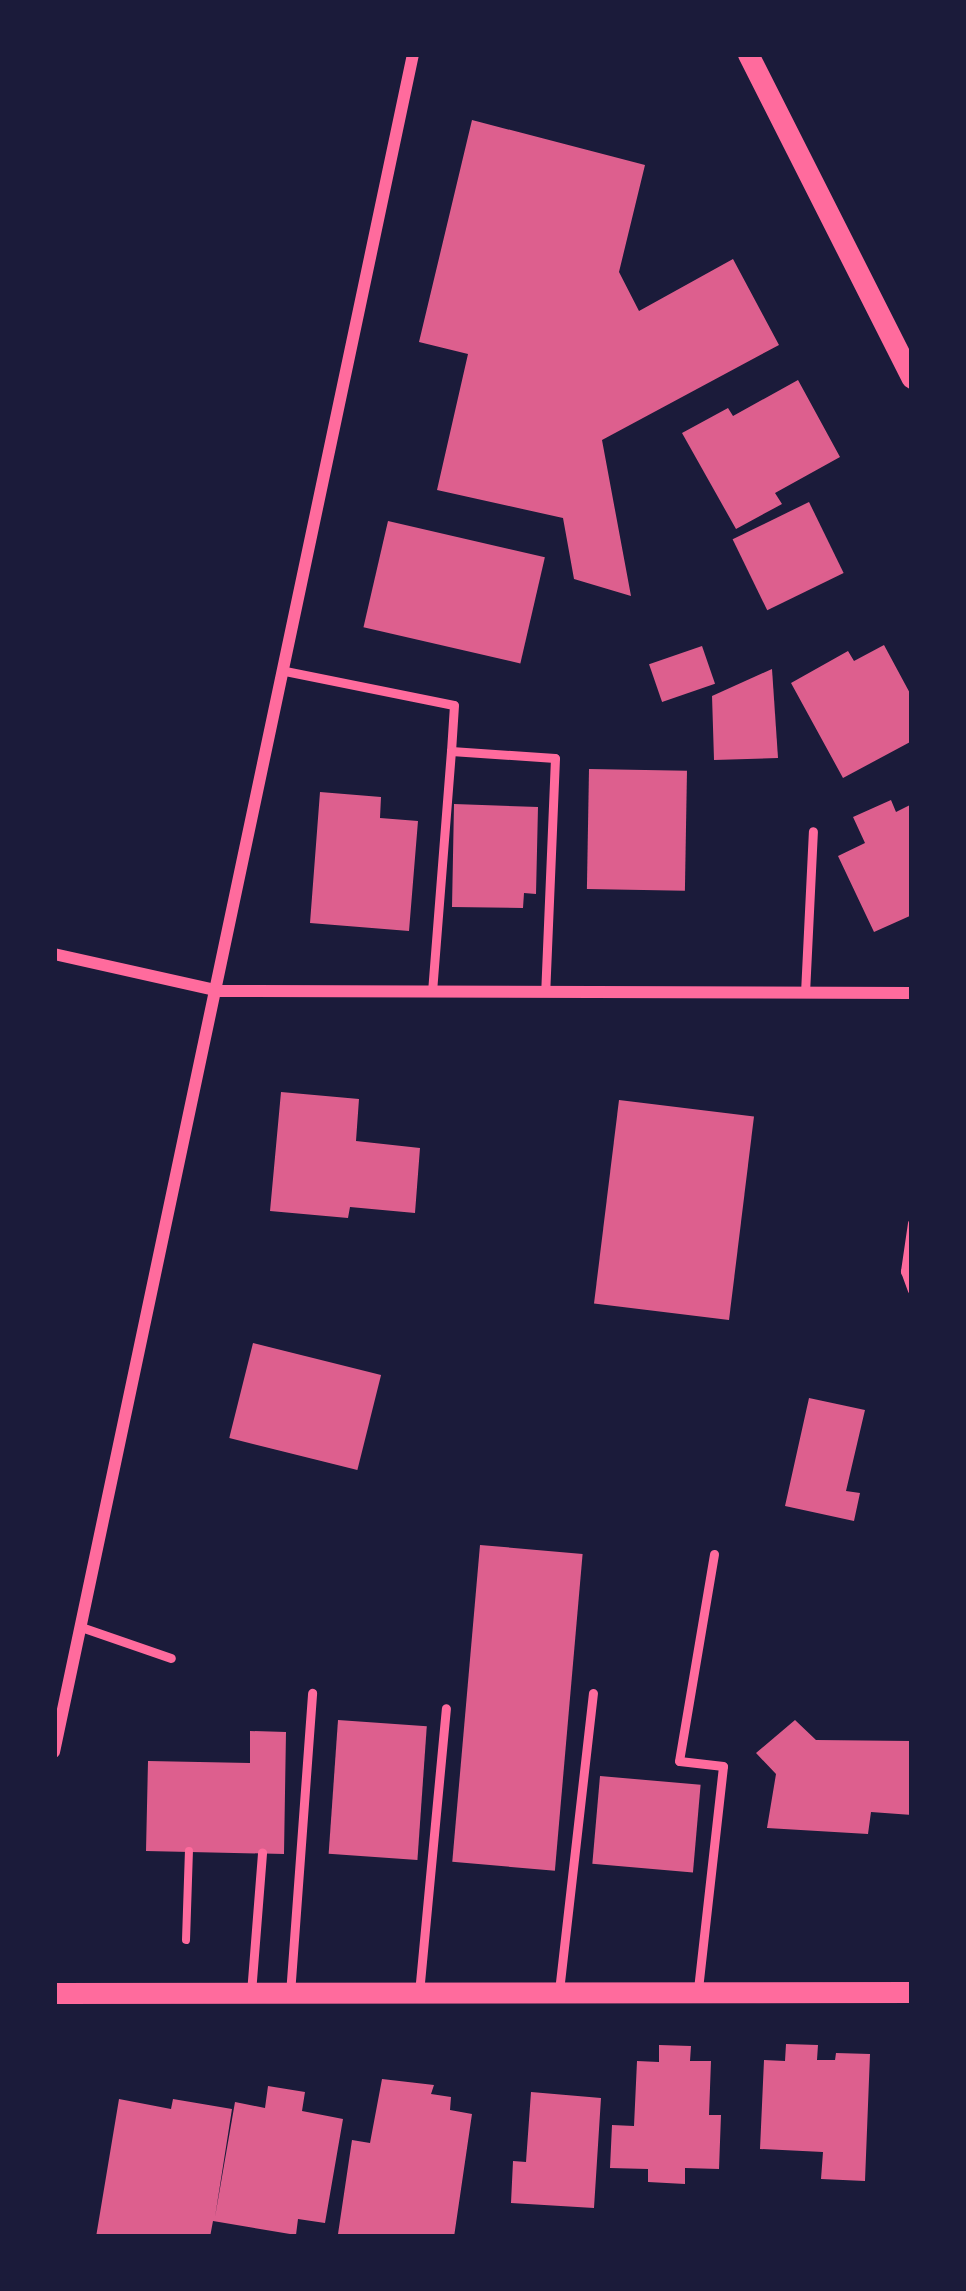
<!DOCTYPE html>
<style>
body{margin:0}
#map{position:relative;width:966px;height:2291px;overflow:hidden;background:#1b1b3a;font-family:Montserrat,sans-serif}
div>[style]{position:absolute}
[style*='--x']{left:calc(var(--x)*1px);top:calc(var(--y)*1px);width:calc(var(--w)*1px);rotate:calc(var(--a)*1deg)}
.building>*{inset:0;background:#dd5f8e;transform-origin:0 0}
.path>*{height:8px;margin:-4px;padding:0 4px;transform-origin:4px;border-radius:4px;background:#ff6b9d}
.service>*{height:9px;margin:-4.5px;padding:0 4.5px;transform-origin:4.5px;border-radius:4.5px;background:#ff6b9d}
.minor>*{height:12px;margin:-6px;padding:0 6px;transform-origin:6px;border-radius:6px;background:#ff6b9d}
.tertiary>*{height:21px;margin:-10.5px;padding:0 10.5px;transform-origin:10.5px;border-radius:10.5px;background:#ff6b9d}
span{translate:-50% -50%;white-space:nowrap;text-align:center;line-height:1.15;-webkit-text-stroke:9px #1b1b3a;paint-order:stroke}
.frame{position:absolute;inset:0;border:57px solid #1b1b3a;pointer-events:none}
</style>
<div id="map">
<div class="building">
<div style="clip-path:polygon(472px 120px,645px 165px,619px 272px,639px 311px,733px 259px,779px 345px,602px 440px,631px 596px,574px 579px,563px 518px,437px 490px,468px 354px,419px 342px)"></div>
<div style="clip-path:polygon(798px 380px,840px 457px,775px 493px,782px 504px,736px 529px,682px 433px,728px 408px,733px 416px)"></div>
<div style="left:809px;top:502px;width:79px;height:85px;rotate:64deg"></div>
<div style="left:388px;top:521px;width:161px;height:109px;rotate:13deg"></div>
<div style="clip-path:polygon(884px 645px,912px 697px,912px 741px,843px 778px,791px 683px,848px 651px,854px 661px)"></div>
<div style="left:702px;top:646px;width:40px;height:56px;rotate:71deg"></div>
<div style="clip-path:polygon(772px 669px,778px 758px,714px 760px,712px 696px)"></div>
<div style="left:589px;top:769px;width:98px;height:120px;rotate:1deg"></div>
<div style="clip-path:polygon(320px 792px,381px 797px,380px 818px,418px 821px,409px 931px,310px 923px)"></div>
<div style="clip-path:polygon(891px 800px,896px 812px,912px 804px,912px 915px,874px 932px,838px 856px,865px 843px,853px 817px)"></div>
<div style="clip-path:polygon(454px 804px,538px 807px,536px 894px,524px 893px,523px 908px,452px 907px)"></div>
<div style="clip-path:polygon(281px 1092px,359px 1099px,356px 1141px,420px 1148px,415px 1213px,350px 1207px,348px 1218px,270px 1211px)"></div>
<div style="left:619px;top:1100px;width:136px;height:205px;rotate:7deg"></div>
<div style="left:253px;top:1343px;width:132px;height:98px;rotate:14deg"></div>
<div style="clip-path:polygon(809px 1398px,865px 1410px,846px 1491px,860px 1493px,854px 1521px,785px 1506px)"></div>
<div style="left:480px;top:1545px;width:103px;height:318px;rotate:5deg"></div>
<div style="left:338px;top:1720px;width:89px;height:134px;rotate:4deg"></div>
<div style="clip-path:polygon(795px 1720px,816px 1740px,912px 1741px,912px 1815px,871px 1812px,868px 1834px,767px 1828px,776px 1774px,756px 1753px)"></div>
<div style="clip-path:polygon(250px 1731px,286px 1732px,284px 1854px,146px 1851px,148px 1761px,250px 1763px)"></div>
<div style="left:600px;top:1776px;width:101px;height:88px;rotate:5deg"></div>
<div style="clip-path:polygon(786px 2044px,818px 2045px,817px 2060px,835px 2060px,836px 2053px,870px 2054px,865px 2181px,821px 2179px,823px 2152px,760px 2149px,764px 2060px,785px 2061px)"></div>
<div style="clip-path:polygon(659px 2045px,691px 2046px,690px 2061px,711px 2061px,709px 2115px,721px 2115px,719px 2169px,685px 2168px,685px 2184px,648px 2182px,648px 2169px,610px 2168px,612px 2125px,634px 2126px,637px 2061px,659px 2062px)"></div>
<div style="clip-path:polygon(382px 2079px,434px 2085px,431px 2094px,451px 2097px,450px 2110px,472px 2114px,454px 2237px,338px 2234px,352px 2140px,370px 2143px)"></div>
<div style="clip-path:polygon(268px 2086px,305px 2092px,302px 2111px,343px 2119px,325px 2223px,298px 2219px,296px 2235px,213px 2221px,210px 2237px,96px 2237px,119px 2099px,171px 2109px,173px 2099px,232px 2109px,215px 2217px,235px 2102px,265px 2108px)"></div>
<div style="clip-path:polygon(531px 2092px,601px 2098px,594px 2208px,511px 2203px,513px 2161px,526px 2162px)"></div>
</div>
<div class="path">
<div style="--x:186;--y:1940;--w:89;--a:-88.1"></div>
</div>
<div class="service">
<div style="--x:285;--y:671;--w:172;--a:11.4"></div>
<div style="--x:454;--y:705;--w:46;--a:93.7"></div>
<div style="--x:451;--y:751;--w:104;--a:3.9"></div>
<div style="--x:555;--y:758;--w:234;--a:92.4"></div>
<div style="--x:432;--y:992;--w:242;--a:-85.5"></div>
<div style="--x:805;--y:993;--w:162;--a:-87.2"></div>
<div style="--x:912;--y:1223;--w:49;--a:98.3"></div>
<div style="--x:905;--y:1271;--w:20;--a:70"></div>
<div style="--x:81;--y:1627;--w:95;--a:19"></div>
<div style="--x:698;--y:1989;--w:224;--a:-83.6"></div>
<div style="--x:723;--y:1766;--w:44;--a:-173.5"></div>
<div style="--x:679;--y:1761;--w:210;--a:-80.4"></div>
<div style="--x:559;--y:1991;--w:300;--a:-83.5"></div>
<div style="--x:251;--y:1993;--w:141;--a:-85.5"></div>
<div style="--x:419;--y:1993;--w:286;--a:-84.6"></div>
<div style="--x:290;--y:1994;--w:302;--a:-85.8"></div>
</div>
<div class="minor">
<div style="--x:54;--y:954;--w:169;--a:12.6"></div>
<div style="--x:219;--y:991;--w:693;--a:0.17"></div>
<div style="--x:54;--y:1752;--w:1736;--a:-78.06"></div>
</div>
<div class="tertiary">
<div style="--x:748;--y:54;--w:363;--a:63.2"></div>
<div style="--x:54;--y:1993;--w:858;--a:-0.07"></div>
</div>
<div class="frame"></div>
</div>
